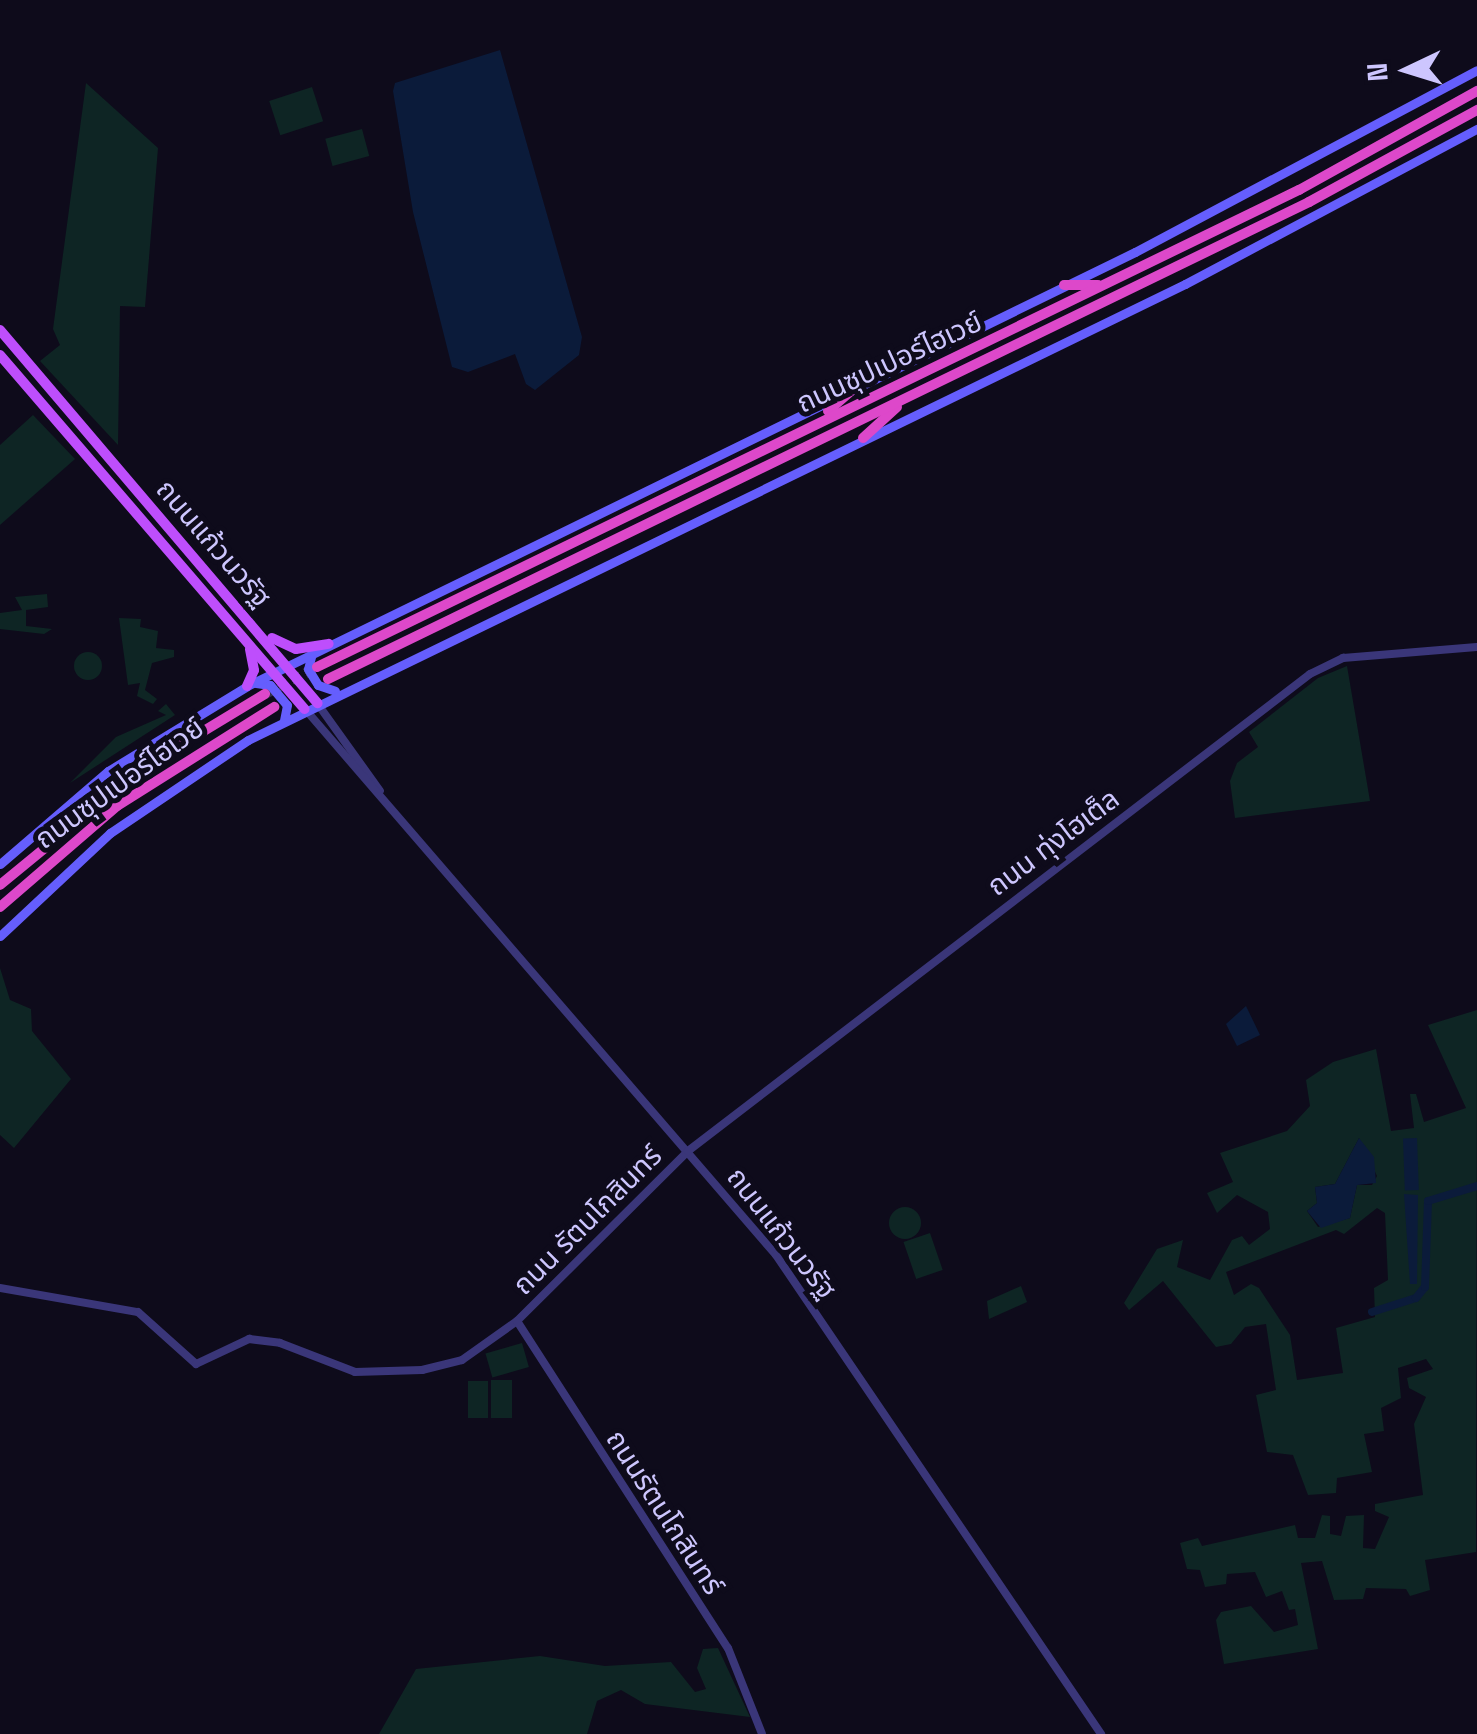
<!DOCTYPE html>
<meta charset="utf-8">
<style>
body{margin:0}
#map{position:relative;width:1477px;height:1734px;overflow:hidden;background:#0e0b1b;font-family:"Space Grotesk","Noto Sans Thai",sans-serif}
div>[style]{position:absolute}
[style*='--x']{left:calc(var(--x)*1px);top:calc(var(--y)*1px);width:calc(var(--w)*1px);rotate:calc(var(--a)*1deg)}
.green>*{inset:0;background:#0e2524;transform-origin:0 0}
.round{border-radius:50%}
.water>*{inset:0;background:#0b1b3a;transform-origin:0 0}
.canal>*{height:8px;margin:-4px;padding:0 4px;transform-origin:4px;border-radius:4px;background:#0b1b3a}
.trunk-tunnel>*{height:10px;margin-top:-5px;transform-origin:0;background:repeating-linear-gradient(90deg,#343048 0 10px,transparent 0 15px)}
.tertiary>*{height:8px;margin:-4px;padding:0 4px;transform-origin:4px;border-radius:4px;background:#3a3679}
.secondary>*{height:9px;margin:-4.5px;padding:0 4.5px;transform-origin:4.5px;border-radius:4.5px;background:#655efd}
.primary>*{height:10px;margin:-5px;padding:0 5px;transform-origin:5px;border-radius:5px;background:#be4efc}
.trunk>*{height:10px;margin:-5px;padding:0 5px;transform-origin:5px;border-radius:5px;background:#dd48ca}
span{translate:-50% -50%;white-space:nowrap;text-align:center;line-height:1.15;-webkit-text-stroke:10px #0e0b1b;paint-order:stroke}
.street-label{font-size:28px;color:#cdc6fe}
.north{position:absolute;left:1357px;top:20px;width:100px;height:100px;-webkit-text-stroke:8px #0e0b1b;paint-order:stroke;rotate:266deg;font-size:28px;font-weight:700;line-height:40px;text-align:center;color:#cdc6fe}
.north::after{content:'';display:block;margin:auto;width:35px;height:45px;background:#cdc6fe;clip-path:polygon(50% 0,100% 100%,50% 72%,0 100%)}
</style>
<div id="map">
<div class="green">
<div style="clip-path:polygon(86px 83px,158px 148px,145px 307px,120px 306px,118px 445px,40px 361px,60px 345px,53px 329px)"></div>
<div style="left:312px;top:87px;width:36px;height:45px;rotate:72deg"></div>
<div style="left:362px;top:129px;width:28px;height:38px;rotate:75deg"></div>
<div style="clip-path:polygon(33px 415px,75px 459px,0 525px,0 445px)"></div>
<div style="clip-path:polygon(47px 594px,48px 607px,26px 610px,26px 626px,52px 629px,44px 634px,0 629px,0 613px,22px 610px,15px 597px)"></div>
<div style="clip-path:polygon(119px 618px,141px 619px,140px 627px,158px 631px,156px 648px,174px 650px,174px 657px,152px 663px,145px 690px,157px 699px,153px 704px,137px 696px,140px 683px,128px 685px)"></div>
<div class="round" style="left:74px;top:652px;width:28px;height:28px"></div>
<div style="clip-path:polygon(1347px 666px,1370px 801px,1235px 818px,1230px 781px,1237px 763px,1258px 747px,1249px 732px,1318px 678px)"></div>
<div style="clip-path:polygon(166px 704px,175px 715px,70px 783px,116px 737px,166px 715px,158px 711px)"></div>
<div style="clip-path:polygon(0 968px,10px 1000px,31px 1009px,32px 1031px,71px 1079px,14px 1148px,0 1135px)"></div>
<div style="clip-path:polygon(evenodd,1477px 1010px,1476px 1552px,1425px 1560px,1430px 1590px,1410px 1596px,1406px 1589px,1366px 1588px,1363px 1599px,1334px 1600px,1322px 1561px,1301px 1563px,1318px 1649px,1224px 1664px,1216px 1620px,1221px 1612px,1251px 1606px,1274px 1632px,1298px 1625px,1295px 1609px,1289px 1610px,1282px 1591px,1266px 1597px,1255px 1572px,1227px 1574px,1226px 1584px,1205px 1587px,1200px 1570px,1187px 1569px,1180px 1543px,1198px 1538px,1202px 1546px,1295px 1525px,1298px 1538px,1315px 1538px,1322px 1515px,1330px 1516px,1330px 1534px,1341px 1536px,1346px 1516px,1364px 1515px,1363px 1548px,1375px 1549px,1389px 1517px,1375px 1511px,1375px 1504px,1423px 1495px,1414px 1424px,1426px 1397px,1409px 1388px,1407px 1378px,1433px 1369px,1426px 1359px,1398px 1368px,1401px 1398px,1381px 1408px,1384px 1431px,1364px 1434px,1372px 1472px,1337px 1478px,1336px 1493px,1308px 1495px,1293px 1455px,1267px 1452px,1256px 1395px,1276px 1390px,1266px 1324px,1245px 1327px,1231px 1344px,1216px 1347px,1163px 1281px,1129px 1310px,1124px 1303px,1157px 1249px,1183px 1240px,1177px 1267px,1210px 1280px,1232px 1240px,1242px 1236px,1249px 1245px,1270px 1229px,1268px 1212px,1237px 1195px,1217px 1213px,1207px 1193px,1233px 1182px,1220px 1153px,1287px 1131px,1310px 1106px,1306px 1080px,1333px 1062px,1376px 1049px,1391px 1131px,1414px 1128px,1410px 1094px,1416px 1094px,1424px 1122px,1466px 1108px,1428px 1025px,1477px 1010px,1359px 1138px,1377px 1176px,1372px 1185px,1357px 1185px,1350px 1218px,1318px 1227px,1307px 1211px,1317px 1203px,1315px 1187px,1335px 1184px,1359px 1138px,1477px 1010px,1377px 1208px,1385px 1213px,1388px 1280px,1374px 1288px,1375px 1317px,1336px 1328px,1343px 1373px,1297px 1380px,1290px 1335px,1259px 1288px,1251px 1284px,1234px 1295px,1226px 1272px,1336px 1230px,1344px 1234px,1377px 1208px)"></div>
<div class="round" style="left:889px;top:1207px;width:32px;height:32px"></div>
<div style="left:930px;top:1233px;width:39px;height:28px;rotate:71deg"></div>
<div style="clip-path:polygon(1021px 1286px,1027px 1302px,989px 1319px,987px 1301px)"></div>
<div style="left:522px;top:1343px;width:25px;height:38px;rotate:74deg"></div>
<div style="left:491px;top:1380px;width:21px;height:38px"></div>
<div style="left:468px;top:1381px;width:20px;height:37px"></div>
<div style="clip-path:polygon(718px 1648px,750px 1717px,645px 1704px,621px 1690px,597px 1701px,587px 1734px,379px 1734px,416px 1669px,540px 1656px,605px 1666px,671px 1662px,695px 1692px,706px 1689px,697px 1668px,703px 1649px)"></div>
</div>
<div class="water">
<div style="clip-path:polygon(500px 50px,582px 337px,579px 355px,535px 390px,526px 384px,515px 354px,468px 372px,452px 367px,413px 212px,393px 91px,395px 83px)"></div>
<div style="clip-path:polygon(1246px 1006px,1260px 1035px,1237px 1046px,1226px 1024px)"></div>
<div style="clip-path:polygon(1359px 1138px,1374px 1157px,1376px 1183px,1357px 1185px,1350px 1218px,1321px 1228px,1307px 1211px,1317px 1203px,1315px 1187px,1335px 1184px)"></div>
<div style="left:1417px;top:1138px;width:52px;height:14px;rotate:88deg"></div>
<div style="clip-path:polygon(1404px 1194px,1418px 1195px,1417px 1284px,1410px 1284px)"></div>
</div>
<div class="canal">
<div style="--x:1372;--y:1312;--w:46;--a:-17.7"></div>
<div style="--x:1416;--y:1298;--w:14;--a:-51"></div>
<div style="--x:1425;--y:1287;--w:86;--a:-88"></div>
<div style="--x:1428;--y:1201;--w:51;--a:-17"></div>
</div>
<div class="trunk-tunnel">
<div style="--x:265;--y:694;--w:59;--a:-27.4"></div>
</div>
<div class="tertiary">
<div style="--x:317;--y:703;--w:108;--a:54.4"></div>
<div style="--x:305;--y:709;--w:721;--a:49.22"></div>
<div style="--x:776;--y:1255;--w:579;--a:55.84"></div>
<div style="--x:0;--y:1288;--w:140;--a:9.9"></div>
<div style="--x:138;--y:1312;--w:78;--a:41.9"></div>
<div style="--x:196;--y:1364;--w:59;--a:-25.3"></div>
<div style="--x:249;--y:1339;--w:31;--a:7"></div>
<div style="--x:280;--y:1343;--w:80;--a:21.1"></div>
<div style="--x:355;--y:1372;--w:67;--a:-1.7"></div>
<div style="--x:422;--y:1370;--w:41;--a:-14"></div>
<div style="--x:462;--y:1360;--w:67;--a:-35.3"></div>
<div style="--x:517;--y:1321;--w:241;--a:-44.8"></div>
<div style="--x:688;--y:1151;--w:784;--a:-37.48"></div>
<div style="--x:1310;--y:674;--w:37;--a:-26"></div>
<div style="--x:1343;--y:658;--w:134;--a:-4.7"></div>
<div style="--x:517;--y:1321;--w:389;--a:57.2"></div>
<div style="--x:728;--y:1648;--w:92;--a:68.4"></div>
</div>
<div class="secondary">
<div style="--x:312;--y:653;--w:16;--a:104"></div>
<div style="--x:308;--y:669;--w:19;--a:58"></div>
<div style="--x:318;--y:685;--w:18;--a:19"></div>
<div style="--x:256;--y:683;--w:14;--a:8"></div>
<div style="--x:270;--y:685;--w:26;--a:50"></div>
<div style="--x:287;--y:705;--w:16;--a:101"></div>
<div style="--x:0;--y:864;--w:143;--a:-40.7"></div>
<div style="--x:108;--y:771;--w:163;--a:-31.4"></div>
<div style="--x:247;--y:686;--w:988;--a:-26.05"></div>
<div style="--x:1135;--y:252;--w:387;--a:-28"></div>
<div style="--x:0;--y:936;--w:151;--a:-43.1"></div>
<div style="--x:110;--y:833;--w:166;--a:-34"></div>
<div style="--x:248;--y:740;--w:1042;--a:-25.95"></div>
<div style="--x:1185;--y:284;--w:331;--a:-28"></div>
</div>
<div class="primary">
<div style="--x:0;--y:330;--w:490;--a:49.6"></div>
<div style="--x:0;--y:355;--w:467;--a:49.3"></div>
<div style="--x:272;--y:638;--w:26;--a:25"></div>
<div style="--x:296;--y:649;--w:33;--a:-9"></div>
<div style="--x:247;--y:686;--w:17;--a:-66"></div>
<div style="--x:254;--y:670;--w:21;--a:-101"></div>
</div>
<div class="trunk">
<div style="--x:1064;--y:285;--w:34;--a:0"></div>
<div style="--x:828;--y:411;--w:40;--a:-41"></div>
<div style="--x:863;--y:438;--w:46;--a:-42.4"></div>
<div style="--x:317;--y:667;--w:1092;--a:-25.91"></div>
<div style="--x:1299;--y:190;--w:204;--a:-29.1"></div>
<div style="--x:328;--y:679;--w:1091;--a:-25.93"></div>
<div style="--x:1309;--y:202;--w:192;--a:-28.7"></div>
<div style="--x:0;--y:885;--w:183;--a:-39.4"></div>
<div style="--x:141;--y:769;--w:145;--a:-31.2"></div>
<div style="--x:0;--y:907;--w:155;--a:-40.8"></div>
<div style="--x:117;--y:806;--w:186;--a:-32.2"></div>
</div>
<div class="street-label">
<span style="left:889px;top:362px;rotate:-25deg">ถนนซุปเปอร์ไฮเวย์</span>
<span style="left:214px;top:543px;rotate:49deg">ถนนแก้วนวรัฐ</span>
<span style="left:119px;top:783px;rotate:-36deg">ถนนซุปเปอร์ไฮเวย์</span>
<span style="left:1053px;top:842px;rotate:-37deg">ถนน ทุ่งโฮเต็ล</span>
<span style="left:587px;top:1220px;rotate:-45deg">ถนน รัตนโกสินทร์</span>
<span style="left:782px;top:1233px;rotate:52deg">ถนนแก้วนวรัฐ</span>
<span style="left:665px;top:1512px;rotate:57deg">ถนนรัตนโกสินทร์</span>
</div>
<div class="north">N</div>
</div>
